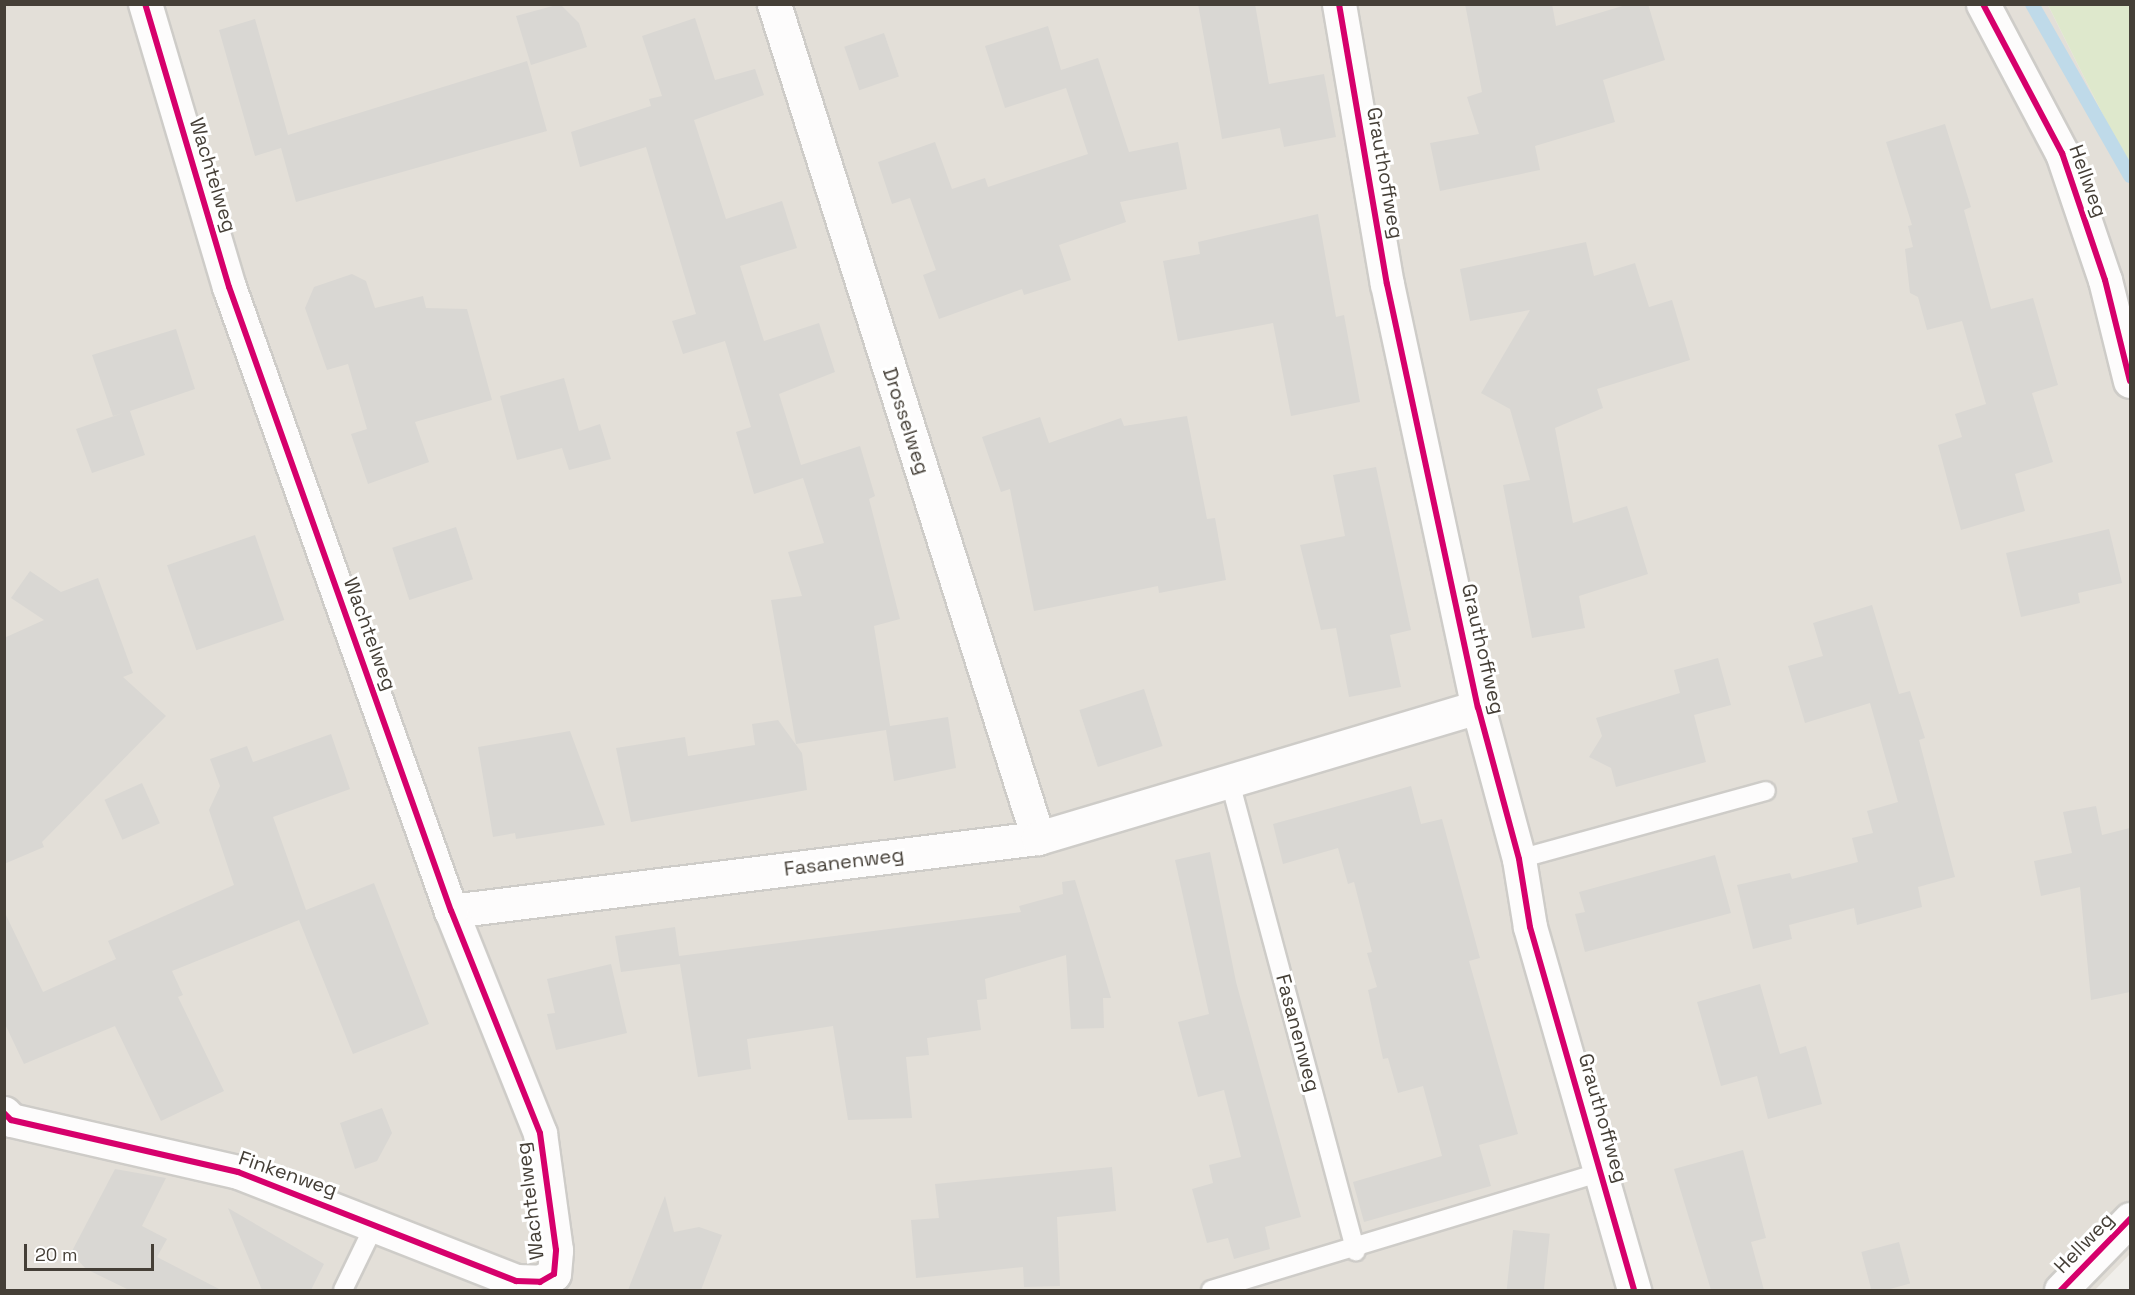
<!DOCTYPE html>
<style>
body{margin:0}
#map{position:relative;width:2135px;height:1295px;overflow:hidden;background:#f0eeea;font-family:"Space Grotesk",sans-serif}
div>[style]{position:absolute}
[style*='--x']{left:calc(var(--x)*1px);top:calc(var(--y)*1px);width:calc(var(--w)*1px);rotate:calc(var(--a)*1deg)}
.residential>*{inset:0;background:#e3dfd8}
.green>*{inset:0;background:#dee8cc}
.stream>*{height:14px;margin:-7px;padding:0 7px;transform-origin:7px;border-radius:7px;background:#bfdae9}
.building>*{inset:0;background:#d9d7d3;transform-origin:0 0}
.roads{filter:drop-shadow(2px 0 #ceccc8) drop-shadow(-2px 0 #ceccc8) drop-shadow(0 2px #ceccc8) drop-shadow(0 -2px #ceccc8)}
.service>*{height:18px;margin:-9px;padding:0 9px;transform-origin:9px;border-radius:9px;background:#fdfcfc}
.minor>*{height:33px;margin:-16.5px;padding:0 16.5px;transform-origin:16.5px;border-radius:16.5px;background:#fdfcfc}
.cycleway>*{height:6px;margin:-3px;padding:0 3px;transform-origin:3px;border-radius:3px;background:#d6006c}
span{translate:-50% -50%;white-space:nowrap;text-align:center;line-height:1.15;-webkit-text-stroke:6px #fff;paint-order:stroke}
.street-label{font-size:20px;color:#453f37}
.frame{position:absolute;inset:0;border:6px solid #453f37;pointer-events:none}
.scale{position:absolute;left:24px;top:1244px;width:130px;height:27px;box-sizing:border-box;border:3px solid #453f37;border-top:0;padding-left:8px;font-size:18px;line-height:21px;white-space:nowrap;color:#453f37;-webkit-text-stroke:4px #fff;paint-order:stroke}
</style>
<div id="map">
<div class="residential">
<div style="clip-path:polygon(5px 5px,2048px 5px,2130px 169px,2130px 1254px,2095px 1290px,5px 1290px)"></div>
</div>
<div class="green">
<div style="clip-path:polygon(2048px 5px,2130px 5px,2130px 169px)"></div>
</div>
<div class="stream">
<div style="--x:2032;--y:4;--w:198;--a:60.3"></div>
</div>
<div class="building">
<div style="clip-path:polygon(560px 4px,579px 23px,587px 47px,531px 65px,516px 16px)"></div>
<div style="clip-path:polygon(1198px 4px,1255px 4px,1269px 84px,1324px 74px,1336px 137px,1284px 147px,1280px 128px,1222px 139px)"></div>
<div style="clip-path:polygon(1465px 4px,1552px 4px,1556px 26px,1629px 4px,1648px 4px,1665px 60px,1603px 80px,1615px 122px,1535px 146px,1540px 170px,1440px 191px,1430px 143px,1479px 134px,1467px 97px,1482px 92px)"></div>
<div style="clip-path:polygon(695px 18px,715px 80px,755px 69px,764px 95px,694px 120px,726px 219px,782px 201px,797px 248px,740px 266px,764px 341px,819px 323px,835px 372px,779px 394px,801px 465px,860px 446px,875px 496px,869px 499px,900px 619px,874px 626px,890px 726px,948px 717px,956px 768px,894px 781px,886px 730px,796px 744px,771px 600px,802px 596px,788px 552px,824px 543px,803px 478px,754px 494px,736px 432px,751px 427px,725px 341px,683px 354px,672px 321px,696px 314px,646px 147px,580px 167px,571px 132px,651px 106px,649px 99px,662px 96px,642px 36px)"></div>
<div style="clip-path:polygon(255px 19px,288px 135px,527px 61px,547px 131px,296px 202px,281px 148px,255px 156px,219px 30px)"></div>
<div style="clip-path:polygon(1048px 26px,1061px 70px,1098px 58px,1129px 152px,1178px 142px,1187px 189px,1120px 202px,1126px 222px,1059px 245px,1071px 280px,1024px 295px,1022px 289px,939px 319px,923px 275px,936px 270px,910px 198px,892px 204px,878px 162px,935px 142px,952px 189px,985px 178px,988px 187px,1088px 154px,1066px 88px,1005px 108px,985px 46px)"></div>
<div style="left:884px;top:33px;width:46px;height:42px;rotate:71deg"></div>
<div style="clip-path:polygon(1945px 124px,1971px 207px,1964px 210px,1991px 309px,2033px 298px,2058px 385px,2032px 393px,2053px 462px,2015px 474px,2025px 511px,1961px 530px,1938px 445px,1962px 437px,1955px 414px,1986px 404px,1962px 321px,1927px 330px,1918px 297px,1910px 293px,1905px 249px,1913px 247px,1908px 226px,1912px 225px,1886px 142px)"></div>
<div style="clip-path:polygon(1318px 214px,1336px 317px,1344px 315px,1360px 402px,1291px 416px,1273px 323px,1178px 341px,1163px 261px,1200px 254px,1198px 242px)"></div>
<div style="clip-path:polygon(1586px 242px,1594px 276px,1635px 263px,1649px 307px,1672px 300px,1690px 360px,1597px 389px,1603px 408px,1555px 428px,1573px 523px,1627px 506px,1648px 574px,1579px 596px,1585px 628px,1532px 638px,1503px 485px,1530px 480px,1510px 409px,1481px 393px,1530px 310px,1470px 321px,1460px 269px)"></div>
<div style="clip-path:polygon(352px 274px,366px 281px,375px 308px,423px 296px,426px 308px,467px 309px,492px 400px,415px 422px,429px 462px,368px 484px,351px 434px,367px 429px,348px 364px,327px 370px,305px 308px,314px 287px)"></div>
<div style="clip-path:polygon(176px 329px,195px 389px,130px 411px,145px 455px,92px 473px,76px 429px,123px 413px,113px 416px,92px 355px)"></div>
<div style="clip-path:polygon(564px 378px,579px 431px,600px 424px,611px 459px,569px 470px,562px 448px,517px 460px,500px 396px)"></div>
<div style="clip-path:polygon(1187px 416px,1207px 519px,1215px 518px,1226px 580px,1159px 593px,1158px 586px,1034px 611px,1010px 489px,1001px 492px,982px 437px,1040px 417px,1049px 443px,1121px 418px,1124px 426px)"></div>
<div style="clip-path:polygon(1376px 467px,1411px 630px,1390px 635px,1401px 687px,1349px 697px,1336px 628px,1321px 630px,1300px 545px,1345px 536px,1333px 475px)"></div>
<div style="left:456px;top:527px;width:55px;height:67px;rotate:72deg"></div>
<div style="clip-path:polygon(2109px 529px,2122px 583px,2078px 593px,2080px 603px,2021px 617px,2006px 553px)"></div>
<div style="left:255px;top:535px;width:90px;height:93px;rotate:71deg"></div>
<div style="clip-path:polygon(30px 571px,61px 592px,98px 578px,133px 673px,123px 677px,166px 716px,42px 842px,44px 847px,4px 864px,4px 638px,44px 620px,11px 598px)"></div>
<div style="clip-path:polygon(1872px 605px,1899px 694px,1910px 691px,1925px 738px,1919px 740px,1955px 877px,1918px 887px,1922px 907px,1857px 925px,1854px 908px,1789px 925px,1792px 939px,1753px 949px,1737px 885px,1790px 873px,1792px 879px,1858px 862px,1852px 838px,1873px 833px,1867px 811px,1898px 802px,1870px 703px,1805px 723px,1788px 666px,1823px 656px,1813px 623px)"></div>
<div style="clip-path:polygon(1718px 658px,1731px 705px,1694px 715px,1706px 762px,1616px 787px,1611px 768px,1589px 757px,1602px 736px,1596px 718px,1680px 693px,1674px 670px)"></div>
<div style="left:1144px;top:689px;width:60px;height:68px;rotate:72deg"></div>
<div style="clip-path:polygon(778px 720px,802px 753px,807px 790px,631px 822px,616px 748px,685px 737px,688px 756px,755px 745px,752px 724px)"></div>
<div style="clip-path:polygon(570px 731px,605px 825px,516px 839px,515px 833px,493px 837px,478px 747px)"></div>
<div style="clip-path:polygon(331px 734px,350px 789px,273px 817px,306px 910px,374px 883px,429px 1024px,353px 1054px,299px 920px,172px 971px,183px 995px,178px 997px,224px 1091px,161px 1121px,115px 1026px,24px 1064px,4px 1022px,4px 911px,43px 992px,116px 959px,108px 941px,234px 885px,209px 810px,220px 786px,210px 759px,247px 746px,253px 762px)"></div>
<div style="left:142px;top:783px;width:44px;height:41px;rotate:66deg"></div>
<div style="clip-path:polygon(1411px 786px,1421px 824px,1442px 819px,1480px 958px,1469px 961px,1518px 1134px,1479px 1145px,1491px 1186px,1364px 1222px,1353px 1182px,1442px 1156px,1423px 1086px,1398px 1093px,1388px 1058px,1383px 1059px,1368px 990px,1377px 987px,1367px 953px,1372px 952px,1354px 882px,1348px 884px,1338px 848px,1283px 864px,1273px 824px)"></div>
<div style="clip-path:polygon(2096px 806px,2102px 835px,2130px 828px,2130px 992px,2091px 1000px,2080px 887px,2041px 896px,2034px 861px,2072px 853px,2063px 812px)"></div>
<div style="clip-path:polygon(1210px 852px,1236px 982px,1301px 1217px,1265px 1227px,1270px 1249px,1234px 1259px,1228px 1238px,1207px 1243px,1192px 1189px,1213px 1183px,1209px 1165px,1241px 1157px,1224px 1090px,1198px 1097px,1178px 1022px,1209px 1014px,1175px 860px)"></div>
<div style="clip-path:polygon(1715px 855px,1731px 913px,1585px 952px,1575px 914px,1585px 912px,1579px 892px)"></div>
<div style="clip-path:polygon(1075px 880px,1111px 998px,1103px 998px,1104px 1028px,1071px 1029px,1066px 955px,985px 979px,987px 999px,977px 1000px,981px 1030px,927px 1038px,929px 1055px,906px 1057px,912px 1118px,848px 1120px,833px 1026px,747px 1039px,751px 1069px,698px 1077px,680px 964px,621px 972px,615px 936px,675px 927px,679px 956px,1021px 912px,1019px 906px,1063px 894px,1062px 882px)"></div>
<div style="clip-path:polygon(611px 964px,627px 1033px,556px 1050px,547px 1014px,555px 1013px,547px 979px)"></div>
<div style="clip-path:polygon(1760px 984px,1780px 1054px,1806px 1046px,1822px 1104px,1768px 1119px,1757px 1076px,1721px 1086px,1697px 1002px)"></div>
<div style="clip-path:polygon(382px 1108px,392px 1133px,377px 1161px,355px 1169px,340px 1123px)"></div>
<div style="clip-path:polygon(1743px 1150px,1766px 1238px,1751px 1242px,1764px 1290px,1711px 1290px,1674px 1169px)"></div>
<div style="clip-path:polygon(1112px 1167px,1116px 1211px,1057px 1217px,1060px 1286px,1024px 1287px,1023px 1267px,916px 1278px,911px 1220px,939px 1218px,935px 1184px)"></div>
<div style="clip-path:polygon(115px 1169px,166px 1178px,142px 1226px,167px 1239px,157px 1257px,221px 1290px,129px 1290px,86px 1269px,71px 1253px)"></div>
<div style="clip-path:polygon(665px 1196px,674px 1232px,699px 1227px,722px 1235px,701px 1290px,628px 1290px)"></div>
<div style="clip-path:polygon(228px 1208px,324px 1264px,311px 1290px,262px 1290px)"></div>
<div style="left:1513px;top:1230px;width:37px;height:60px;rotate:6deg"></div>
<div style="left:1899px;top:1242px;width:43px;height:39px;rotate:75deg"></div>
</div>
<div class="roads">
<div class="service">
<div style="--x:1230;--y:782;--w:486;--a:75"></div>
<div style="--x:1519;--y:859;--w:256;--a:-15.4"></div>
<div style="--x:343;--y:1290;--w:76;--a:-64.1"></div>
<div style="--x:1211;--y:1290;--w:408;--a:-16.8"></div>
</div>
<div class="minor">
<div style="--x:774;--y:4;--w:875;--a:72.43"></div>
<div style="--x:1339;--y:4;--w:284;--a:80.3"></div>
<div style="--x:1387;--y:284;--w:433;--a:77.9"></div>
<div style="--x:1478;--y:707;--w:157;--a:74.9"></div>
<div style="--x:1519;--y:859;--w:69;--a:80.8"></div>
<div style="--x:1530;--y:927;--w:378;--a:74"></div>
<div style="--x:1983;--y:4;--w:169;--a:62.1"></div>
<div style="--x:2062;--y:153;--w:134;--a:71.3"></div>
<div style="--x:2105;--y:280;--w:104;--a:76.1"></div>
<div style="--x:451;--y:911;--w:592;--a:-7.09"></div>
<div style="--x:1038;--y:838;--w:459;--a:-16.6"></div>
<div style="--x:4;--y:1113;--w:10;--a:45"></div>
<div style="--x:11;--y:1120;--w:233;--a:12.9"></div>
<div style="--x:238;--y:1172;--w:299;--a:21.4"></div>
<div style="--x:516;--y:1281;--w:24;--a:2"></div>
<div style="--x:540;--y:1282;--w:16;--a:-30"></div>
<div style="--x:554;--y:1274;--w:24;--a:-85"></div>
<div style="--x:556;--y:1250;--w:118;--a:-97.8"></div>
<div style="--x:540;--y:1133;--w:239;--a:-111.8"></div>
<div style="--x:451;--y:911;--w:662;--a:-109.58"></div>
<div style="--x:229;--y:287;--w:295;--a:-106.5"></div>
<div style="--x:2061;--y:1290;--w:99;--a:-45.8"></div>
</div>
</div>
<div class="cycleway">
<div style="--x:1339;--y:4;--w:284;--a:80.3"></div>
<div style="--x:1387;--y:284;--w:433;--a:77.9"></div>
<div style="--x:1478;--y:707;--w:157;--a:74.9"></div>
<div style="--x:1519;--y:859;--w:69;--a:80.8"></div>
<div style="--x:1530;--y:927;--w:378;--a:74"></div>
<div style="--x:1983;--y:4;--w:169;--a:62.1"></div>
<div style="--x:2062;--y:153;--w:134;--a:71.3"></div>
<div style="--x:2105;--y:280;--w:104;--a:76.1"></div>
<div style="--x:4;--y:1113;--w:10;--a:45"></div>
<div style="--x:11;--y:1120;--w:233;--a:12.9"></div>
<div style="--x:238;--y:1172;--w:299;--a:21.4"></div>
<div style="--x:516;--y:1281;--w:24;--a:2"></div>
<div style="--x:540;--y:1282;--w:16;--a:-30"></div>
<div style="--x:554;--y:1274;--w:24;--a:-85"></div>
<div style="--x:556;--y:1250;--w:118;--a:-97.8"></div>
<div style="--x:540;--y:1133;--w:239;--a:-111.8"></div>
<div style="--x:451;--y:911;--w:662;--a:-109.58"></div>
<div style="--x:229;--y:287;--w:295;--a:-106.5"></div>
<div style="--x:2061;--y:1290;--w:99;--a:-45.8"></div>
</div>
<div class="street-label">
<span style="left:1385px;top:173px;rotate:80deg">Grauthoffweg</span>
<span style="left:213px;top:175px;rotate:73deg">Wachtelweg</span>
<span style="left:2088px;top:181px;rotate:70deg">Hellweg</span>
<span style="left:906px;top:421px;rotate:72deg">Drosselweg</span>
<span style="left:370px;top:634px;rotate:70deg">Wachtelweg</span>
<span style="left:1483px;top:649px;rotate:77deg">Grauthoffweg</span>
<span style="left:844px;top:862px;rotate:-7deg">Fasanenweg</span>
<span style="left:1298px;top:1033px;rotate:75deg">Fasanenweg</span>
<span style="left:1603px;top:1118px;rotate:74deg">Grauthoffweg</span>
<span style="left:288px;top:1174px;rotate:19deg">Finkenweg</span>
<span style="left:530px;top:1201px;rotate:-97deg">Wachtelweg</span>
<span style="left:2084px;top:1243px;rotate:-46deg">Hellweg</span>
</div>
<div class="frame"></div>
<div class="scale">20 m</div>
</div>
